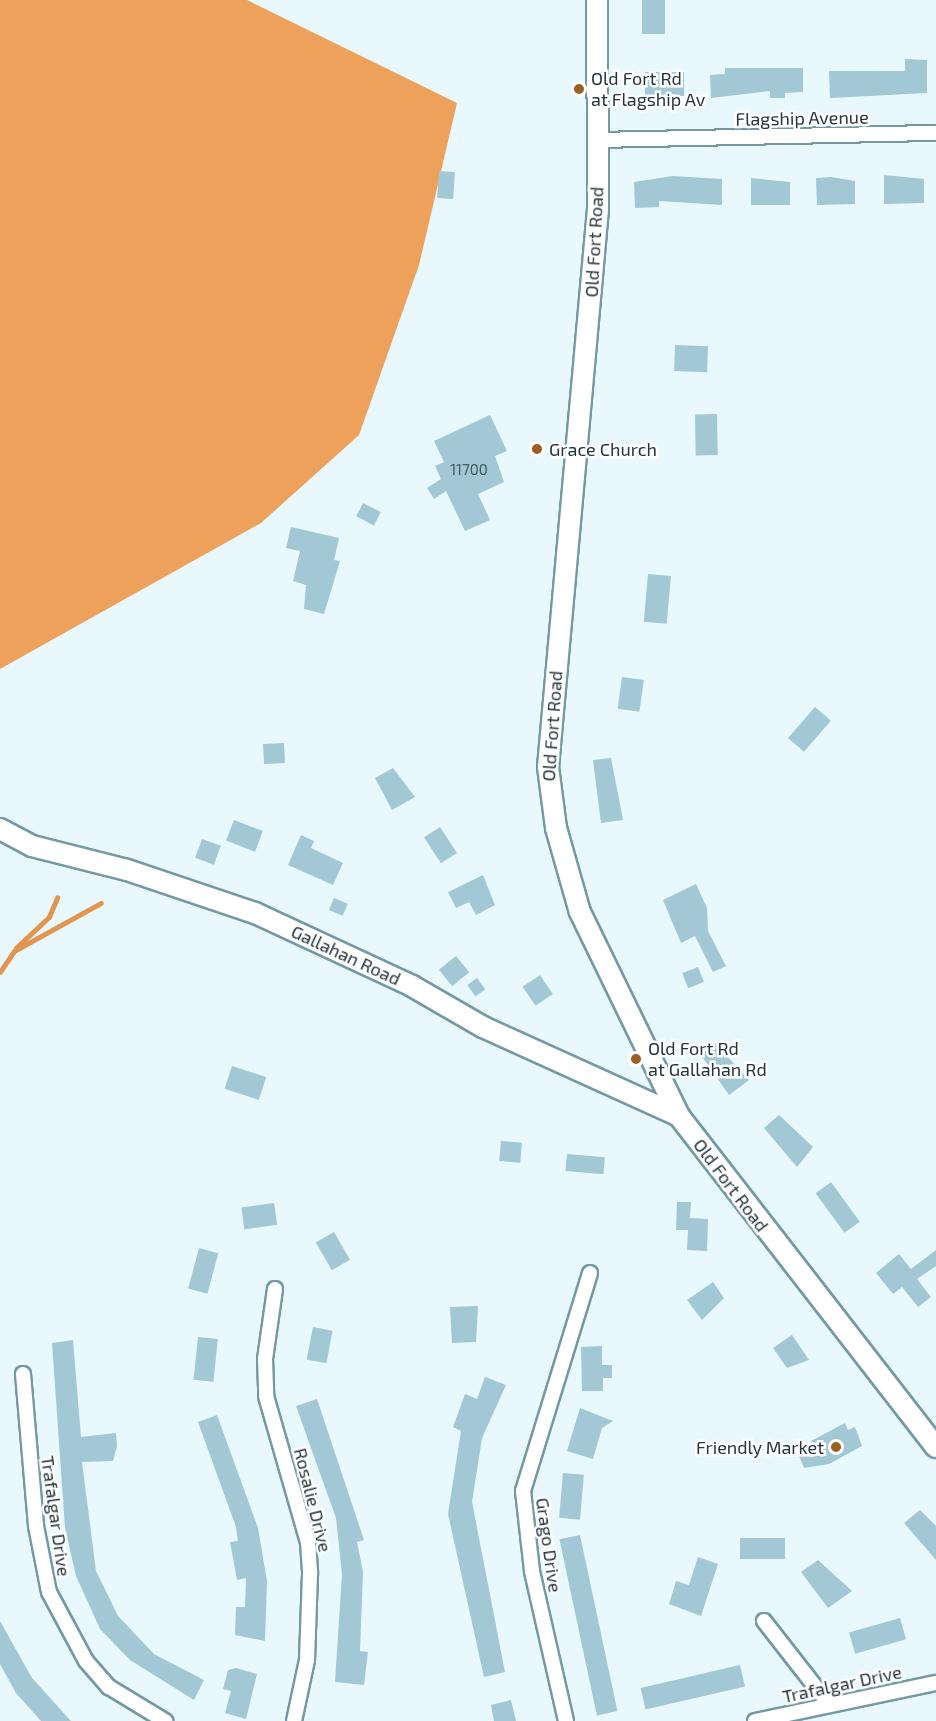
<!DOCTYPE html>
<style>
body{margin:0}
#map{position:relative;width:936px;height:1721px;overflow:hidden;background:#e8f8fd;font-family:"Exo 2",sans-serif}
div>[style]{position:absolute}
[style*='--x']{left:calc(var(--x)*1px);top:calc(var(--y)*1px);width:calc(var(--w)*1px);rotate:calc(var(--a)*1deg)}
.forest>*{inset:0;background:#eea15b}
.stream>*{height:4.5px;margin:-2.25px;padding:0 2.25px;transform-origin:2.25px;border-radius:2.25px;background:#e1954e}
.building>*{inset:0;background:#a1c8d4;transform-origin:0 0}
.roads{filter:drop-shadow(2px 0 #7399a5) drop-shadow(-2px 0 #7399a5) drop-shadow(0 2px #7399a5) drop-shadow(0 -2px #7399a5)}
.street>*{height:14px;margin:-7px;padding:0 7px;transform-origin:7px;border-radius:7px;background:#fff}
.secondary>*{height:20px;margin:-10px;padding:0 10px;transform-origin:10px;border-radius:10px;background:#fff}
.dots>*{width:16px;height:16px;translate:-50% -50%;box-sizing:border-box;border:3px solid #fff;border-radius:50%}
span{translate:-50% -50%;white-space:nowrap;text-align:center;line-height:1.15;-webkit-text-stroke:5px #fff;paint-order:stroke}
.number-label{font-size:15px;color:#445a60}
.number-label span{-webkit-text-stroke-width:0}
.poi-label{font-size:18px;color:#25353a}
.left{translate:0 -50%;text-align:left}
.right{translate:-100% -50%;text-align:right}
.street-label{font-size:18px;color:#25353a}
</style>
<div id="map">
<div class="forest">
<div style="clip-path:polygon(0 0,247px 0,457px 103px,419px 265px,359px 435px,261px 523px,0 669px)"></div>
</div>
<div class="stream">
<div style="--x:16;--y:948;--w:45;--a:-43.2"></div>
<div style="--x:49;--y:917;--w:21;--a:-67"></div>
<div style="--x:0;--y:972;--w:25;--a:-56"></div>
<div style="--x:14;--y:951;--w:99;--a:-28.9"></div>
</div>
<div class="building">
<div style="left:642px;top:0;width:23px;height:34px"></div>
<div style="clip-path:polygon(905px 59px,927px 60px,927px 93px,830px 98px,829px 71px,905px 71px)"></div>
<div style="clip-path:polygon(725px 68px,803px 68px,803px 92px,785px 93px,785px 98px,770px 98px,770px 91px,711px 98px,710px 75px,725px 74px)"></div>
<div style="left:645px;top:72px;width:39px;height:24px"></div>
<div style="left:439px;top:171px;width:16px;height:27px;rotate:4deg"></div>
<div style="clip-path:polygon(884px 175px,924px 179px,924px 203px,884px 204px)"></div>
<div style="clip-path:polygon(673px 176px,722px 179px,722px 205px,659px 201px,659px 207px,635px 208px,634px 182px)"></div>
<div style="clip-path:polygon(831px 177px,855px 181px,855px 204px,817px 205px,816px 178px)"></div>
<div style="clip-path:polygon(751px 178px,790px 182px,790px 205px,751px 205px)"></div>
<div style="left:675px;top:345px;width:33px;height:26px;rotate:2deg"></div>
<div style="left:717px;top:414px;width:41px;height:22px;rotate:89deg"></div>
<div style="clip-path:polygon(490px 415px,507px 451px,495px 456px,504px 482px,478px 494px,490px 520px,465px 531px,446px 491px,434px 499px,427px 488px,441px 479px,435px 466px,444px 462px,434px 441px)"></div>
<div style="left:363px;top:503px;width:20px;height:15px;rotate:27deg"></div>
<div style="clip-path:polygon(291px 527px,339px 538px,334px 560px,340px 561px,324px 614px,304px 609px,306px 585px,293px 581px,300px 551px,286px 548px)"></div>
<div style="left:648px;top:574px;width:23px;height:48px;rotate:5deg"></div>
<div style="left:622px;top:677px;width:22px;height:32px;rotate:8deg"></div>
<div style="left:815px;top:707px;width:21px;height:41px;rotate:41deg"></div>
<div style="left:284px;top:743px;width:20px;height:21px;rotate:87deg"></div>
<div style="clip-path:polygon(611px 758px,623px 820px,601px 823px,593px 760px)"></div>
<div style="clip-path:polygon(393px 768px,415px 797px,392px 810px,375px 778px)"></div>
<div style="left:234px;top:820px;width:31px;height:22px;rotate:21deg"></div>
<div style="left:440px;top:827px;width:31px;height:19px;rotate:57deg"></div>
<div style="clip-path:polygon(301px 835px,314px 841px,311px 848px,343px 863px,333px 885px,288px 865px)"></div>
<div style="left:202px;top:839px;width:20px;height:20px;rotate:20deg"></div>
<div style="clip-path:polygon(483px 875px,495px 905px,476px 915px,469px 902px,456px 908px,448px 892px)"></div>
<div style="clip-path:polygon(696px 884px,707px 908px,708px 931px,726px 966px,713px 972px,695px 936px,681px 943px,663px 900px)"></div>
<div style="left:334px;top:898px;width:15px;height:13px;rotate:23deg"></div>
<div style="left:456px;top:956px;width:21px;height:22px;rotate:51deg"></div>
<div style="left:698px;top:967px;width:16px;height:17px;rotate:68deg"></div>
<div style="left:540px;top:975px;width:23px;height:21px;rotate:56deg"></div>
<div style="left:477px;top:978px;width:14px;height:12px;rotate:54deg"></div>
<div style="clip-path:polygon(715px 1043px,749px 1080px,729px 1095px,701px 1055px)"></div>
<div style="left:232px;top:1066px;width:36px;height:24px;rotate:18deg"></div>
<div style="clip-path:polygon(779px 1115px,813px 1147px,797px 1167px,764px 1128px)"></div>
<div style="left:501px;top:1141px;width:21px;height:20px;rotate:5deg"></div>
<div style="left:567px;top:1154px;width:38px;height:17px;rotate:5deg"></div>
<div style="left:831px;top:1182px;width:49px;height:19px;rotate:54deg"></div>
<div style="clip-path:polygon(677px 1202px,691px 1202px,690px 1218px,708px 1219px,707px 1251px,687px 1250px,688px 1230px,676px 1230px)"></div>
<div style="left:274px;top:1203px;width:22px;height:33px;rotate:82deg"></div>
<div style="left:334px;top:1232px;width:32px;height:21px;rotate:60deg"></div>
<div style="left:199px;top:1248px;width:20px;height:42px;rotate:15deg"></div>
<div style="clip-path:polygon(936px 1250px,936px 1266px,917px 1279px,931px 1297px,918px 1307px,902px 1287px,893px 1294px,876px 1273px,899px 1254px,911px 1269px)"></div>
<div style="clip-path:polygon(713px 1282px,724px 1298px,702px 1320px,687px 1300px)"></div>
<div style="clip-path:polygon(478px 1306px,476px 1342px,452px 1343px,450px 1307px)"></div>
<div style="left:313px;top:1327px;width:20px;height:33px;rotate:11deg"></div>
<div style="clip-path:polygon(792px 1335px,809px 1360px,787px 1368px,773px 1348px)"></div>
<div style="left:198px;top:1337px;width:20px;height:43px;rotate:6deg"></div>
<div style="clip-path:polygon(73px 1340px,81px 1437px,116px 1433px,117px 1446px,113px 1461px,82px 1462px,96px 1571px,118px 1616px,154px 1654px,204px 1680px,194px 1700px,130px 1660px,100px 1629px,76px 1576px,65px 1528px,52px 1343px)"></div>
<div style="clip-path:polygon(602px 1346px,602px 1365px,612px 1365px,612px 1378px,603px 1378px,603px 1391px,582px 1391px,581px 1347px)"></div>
<div style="clip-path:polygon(485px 1377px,506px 1385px,482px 1438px,472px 1502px,505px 1672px,484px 1677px,448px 1514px,461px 1431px,453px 1427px,465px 1394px,477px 1399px)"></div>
<div style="clip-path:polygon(317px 1399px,364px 1540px,357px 1542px,363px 1572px,360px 1651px,368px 1652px,364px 1685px,335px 1682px,342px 1574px,336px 1518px,296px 1406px)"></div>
<div style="clip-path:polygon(580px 1408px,613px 1421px,602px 1428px,593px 1459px,567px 1451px)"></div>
<div style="clip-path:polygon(217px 1415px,258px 1528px,267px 1581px,265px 1641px,235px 1635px,236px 1607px,245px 1607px,246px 1578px,237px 1580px,230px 1542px,238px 1541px,236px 1527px,198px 1422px)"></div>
<div style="clip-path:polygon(845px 1423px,848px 1430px,855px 1427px,862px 1446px,829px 1464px,804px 1468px,799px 1456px,814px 1449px,811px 1441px)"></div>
<div style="left:563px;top:1473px;width:21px;height:45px;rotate:5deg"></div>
<div style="clip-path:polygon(920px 1510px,936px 1526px,936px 1560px,904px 1523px)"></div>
<div style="left:580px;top:1535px;width:180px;height:21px;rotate:78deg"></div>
<div style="left:785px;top:1538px;width:21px;height:45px;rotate:90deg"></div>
<div style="clip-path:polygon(698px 1557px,718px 1564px,701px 1616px,669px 1604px,676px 1581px,689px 1585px)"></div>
<div style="clip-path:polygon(818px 1560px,852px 1591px,828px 1608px,801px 1572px)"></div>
<div style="left:900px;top:1618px;width:22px;height:53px;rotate:74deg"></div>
<div style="clip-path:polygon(0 1621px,32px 1678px,71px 1721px,41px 1721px,16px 1693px,0 1664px)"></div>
<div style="left:740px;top:1665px;width:22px;height:102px;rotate:77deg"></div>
<div style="clip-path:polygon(236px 1668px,257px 1674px,246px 1719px,225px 1713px,231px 1691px,223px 1689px,228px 1670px)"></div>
<div style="clip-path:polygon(511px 1700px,516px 1721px,494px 1721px,491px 1705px)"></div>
</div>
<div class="roads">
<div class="street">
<div style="--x:597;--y:140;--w:339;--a:-1.2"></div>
<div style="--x:275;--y:1289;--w:71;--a:98.1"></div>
<div style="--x:265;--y:1359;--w:37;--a:88"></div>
<div style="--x:266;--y:1396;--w:152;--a:74"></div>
<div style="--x:308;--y:1542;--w:32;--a:86"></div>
<div style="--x:310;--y:1574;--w:86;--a:92"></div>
<div style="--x:307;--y:1660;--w:62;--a:102"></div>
<div style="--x:23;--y:1374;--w:153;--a:85.1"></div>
<div style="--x:36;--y:1526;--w:67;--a:78.9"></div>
<div style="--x:49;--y:1592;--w:78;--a:61.8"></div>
<div style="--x:86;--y:1661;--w:35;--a:49"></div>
<div style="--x:109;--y:1687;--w:66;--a:31.3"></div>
<div style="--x:764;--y:1621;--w:104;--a:52"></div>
<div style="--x:566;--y:1721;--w:154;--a:-102.8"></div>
<div style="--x:532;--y:1571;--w:81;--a:-96.4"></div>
<div style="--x:523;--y:1491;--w:228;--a:-72.9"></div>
<div style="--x:755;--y:1721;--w:185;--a:-11.9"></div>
</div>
<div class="secondary">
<div style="--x:597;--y:0;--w:209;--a:89.7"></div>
<div style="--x:598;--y:209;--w:560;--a:95.12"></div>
<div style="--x:548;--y:767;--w:62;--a:82.5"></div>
<div style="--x:556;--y:828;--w:87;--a:74.1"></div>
<div style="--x:580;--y:912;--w:227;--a:64.1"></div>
<div style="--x:679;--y:1116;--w:419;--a:52.2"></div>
<div style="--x:0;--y:829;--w:36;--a:28"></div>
<div style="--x:32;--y:846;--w:98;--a:14.2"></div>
<div style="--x:127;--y:870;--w:135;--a:18.6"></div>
<div style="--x:255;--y:913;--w:173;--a:24.9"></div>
<div style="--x:412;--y:986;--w:82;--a:30"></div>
<div style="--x:483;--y:1027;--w:215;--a:24.4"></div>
</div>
</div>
<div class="dots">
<div style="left:579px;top:89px;background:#9c5f22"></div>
<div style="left:537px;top:449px;background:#9c5f22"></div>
<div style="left:636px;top:1059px;background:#9c5f22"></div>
<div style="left:836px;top:1447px;background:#9c5f22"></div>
</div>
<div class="number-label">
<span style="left:469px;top:470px">11700</span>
</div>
<div class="poi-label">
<span class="left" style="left:591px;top:89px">Old Fort Rd<br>at Flagship Av</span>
<span class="left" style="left:549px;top:449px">Grace Church</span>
<span class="left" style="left:648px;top:1059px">Old Fort Rd<br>at Gallahan Rd</span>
<span class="right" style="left:824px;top:1447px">Friendly Market</span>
</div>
<div class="street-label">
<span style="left:802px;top:118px;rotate:-1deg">Flagship Avenue</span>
<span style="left:594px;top:242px;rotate:-87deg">Old Fort Road</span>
<span style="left:552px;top:726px;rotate:-86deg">Old Fort Road</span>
<span style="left:346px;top:955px;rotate:25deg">Gallahan Road</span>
<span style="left:731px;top:1185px;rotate:53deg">Old Fort Road</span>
<span style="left:313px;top:1500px;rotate:76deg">Rosalie Drive</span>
<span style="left:56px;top:1516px;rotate:82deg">Trafalgar Drive</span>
<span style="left:549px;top:1545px;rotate:82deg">Grago Drive</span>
<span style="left:842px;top:1684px;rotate:-12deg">Trafalgar Drive</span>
</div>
</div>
